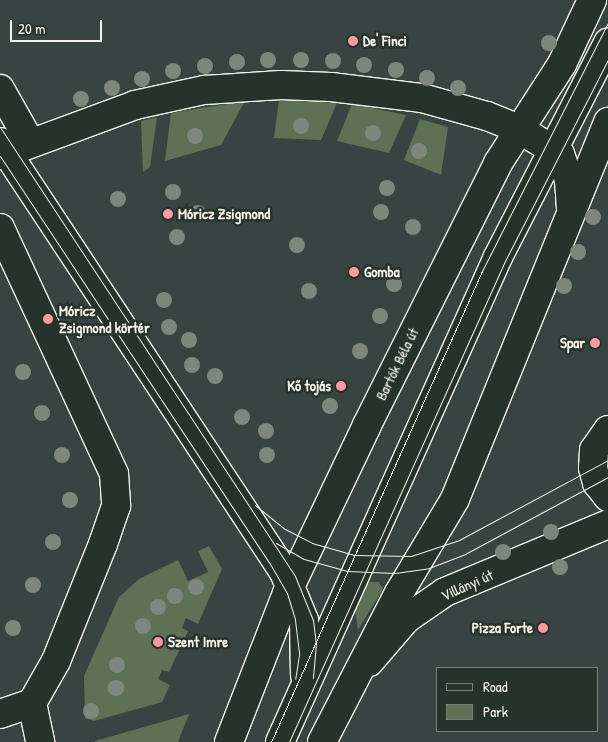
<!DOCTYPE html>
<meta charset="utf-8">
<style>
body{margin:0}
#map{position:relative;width:608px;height:742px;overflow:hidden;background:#384442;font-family:"Patrick Hand",sans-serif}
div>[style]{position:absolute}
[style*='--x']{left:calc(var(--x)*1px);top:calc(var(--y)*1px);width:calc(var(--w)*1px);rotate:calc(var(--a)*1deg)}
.green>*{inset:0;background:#5e7154}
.roads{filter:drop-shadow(1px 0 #f4f1e8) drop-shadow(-1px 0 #f4f1e8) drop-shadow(0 1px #f4f1e8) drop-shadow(0 -1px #f4f1e8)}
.minor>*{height:28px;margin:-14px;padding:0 14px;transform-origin:14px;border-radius:14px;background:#26332d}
.major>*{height:28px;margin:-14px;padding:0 14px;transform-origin:14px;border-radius:14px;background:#26332d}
.tram>*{height:1px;margin:-0.5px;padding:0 0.5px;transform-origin:0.5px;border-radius:0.5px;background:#f4f1e8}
.trees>*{width:16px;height:16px;margin:-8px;border-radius:50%;background:#7e877d}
.dots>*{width:14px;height:14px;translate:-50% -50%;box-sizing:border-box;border:2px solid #26332d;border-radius:50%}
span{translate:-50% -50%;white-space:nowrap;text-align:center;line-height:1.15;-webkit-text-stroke:5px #26332d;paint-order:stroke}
.poi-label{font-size:15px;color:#f4f1e8;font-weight:700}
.left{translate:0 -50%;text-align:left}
.right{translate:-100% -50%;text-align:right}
.street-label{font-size:15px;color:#f4f1e8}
.legend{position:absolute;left:436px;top:667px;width:162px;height:65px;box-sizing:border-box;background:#26332d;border:1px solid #787f78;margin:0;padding:6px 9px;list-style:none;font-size:15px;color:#f4f1e8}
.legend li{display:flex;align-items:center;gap:10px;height:25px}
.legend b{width:25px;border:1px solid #787f78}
.scale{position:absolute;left:10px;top:20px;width:92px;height:22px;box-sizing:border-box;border:2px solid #f4f1e8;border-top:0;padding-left:6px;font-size:15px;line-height:18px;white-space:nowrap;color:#f4f1e8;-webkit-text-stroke:4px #26332d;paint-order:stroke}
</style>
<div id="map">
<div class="green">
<div style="clip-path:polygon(279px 100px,337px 103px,321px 140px,274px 138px)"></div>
<div style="clip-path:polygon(245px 101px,221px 145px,165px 161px,171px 113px)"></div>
<div style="clip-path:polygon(352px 104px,406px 115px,389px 153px,337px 141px)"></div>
<div style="clip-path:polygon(157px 117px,150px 167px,143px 172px,141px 121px)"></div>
<div style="clip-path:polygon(420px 119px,448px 127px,441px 175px,404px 160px)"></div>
<div style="clip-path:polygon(209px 546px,222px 569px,198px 624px,186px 618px,182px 628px,188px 631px,169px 672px,162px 670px,158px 679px,170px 685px,162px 702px,94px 721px,85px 718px,84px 676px,119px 597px,139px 579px,178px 560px,188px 581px,208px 572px,198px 551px)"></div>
<div style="clip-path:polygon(367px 582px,379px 582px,383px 589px,358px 630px,355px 609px)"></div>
<div style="clip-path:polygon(189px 714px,178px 742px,94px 742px,99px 740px)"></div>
</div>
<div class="roads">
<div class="minor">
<div style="--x:0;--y:89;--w:61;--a:60.5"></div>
<div style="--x:0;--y:142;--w:515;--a:56.56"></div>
<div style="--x:284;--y:572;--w:52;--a:67.4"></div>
<div style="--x:304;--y:620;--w:55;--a:89"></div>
<div style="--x:0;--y:155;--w:144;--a:-20.3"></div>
<div style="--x:135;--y:105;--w:71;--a:-12.3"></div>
<div style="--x:204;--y:90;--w:77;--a:-3.7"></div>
<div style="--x:281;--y:85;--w:50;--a:2.3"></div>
<div style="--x:331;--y:87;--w:92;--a:6.9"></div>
<div style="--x:422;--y:98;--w:67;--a:15.5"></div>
<div style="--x:487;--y:116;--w:35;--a:22"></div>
<div style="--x:519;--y:129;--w:48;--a:31.4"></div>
<div style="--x:560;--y:154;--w:28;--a:71"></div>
<div style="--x:569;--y:180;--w:28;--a:86"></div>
<div style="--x:0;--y:228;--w:271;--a:65.1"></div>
<div style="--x:114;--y:474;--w:32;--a:86"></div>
<div style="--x:116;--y:506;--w:40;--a:108.9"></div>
<div style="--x:103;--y:544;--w:126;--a:111.9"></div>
<div style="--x:56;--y:661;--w:48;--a:119.7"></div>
<div style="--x:608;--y:430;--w:24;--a:125"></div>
<div style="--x:594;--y:450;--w:18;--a:93"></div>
<div style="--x:593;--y:468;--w:16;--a:75"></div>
<div style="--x:597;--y:483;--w:18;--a:52"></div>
<div style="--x:369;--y:662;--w:57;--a:-49.3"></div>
<div style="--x:406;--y:619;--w:47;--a:-34.7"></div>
<div style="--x:445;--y:592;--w:177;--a:-22.6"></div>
<div style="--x:32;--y:703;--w:40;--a:78"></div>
<div style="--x:0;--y:714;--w:34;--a:-19"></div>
<div style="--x:280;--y:742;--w:532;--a:-65.8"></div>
<div style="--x:498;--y:257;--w:241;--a:-62.8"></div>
</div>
<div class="major">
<div style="--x:229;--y:742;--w:160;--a:-68.7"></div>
<div style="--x:287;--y:593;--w:186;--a:-64.5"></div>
<div style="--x:367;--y:425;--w:293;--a:-63.4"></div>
<div style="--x:498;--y:163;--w:118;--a:-57.1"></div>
<div style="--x:562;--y:64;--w:71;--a:-64.9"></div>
<div style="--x:322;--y:742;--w:168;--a:-62.7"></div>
<div style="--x:399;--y:593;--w:109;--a:-59.2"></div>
<div style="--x:455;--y:499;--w:407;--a:-67.9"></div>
</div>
</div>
<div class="tram">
<div style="--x:0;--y:127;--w:537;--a:56.69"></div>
<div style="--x:295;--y:576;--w:48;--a:67.8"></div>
<div style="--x:313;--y:620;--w:23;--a:83"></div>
<div style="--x:316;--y:643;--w:35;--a:95"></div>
<div style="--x:0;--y:156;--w:487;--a:56.5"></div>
<div style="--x:269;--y:562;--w:36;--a:60"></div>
<div style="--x:287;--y:593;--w:28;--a:73"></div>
<div style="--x:295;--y:620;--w:35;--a:83"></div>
<div style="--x:299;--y:655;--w:24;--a:99"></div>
<div style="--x:255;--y:505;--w:38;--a:39"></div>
<div style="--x:285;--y:529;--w:30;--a:27"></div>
<div style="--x:312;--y:543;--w:44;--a:15.9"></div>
<div style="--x:354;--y:555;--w:57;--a:1"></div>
<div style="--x:411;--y:556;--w:51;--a:-18.4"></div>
<div style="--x:459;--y:540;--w:169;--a:-28.2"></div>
<div style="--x:276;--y:543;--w:32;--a:30"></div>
<div style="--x:304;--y:559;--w:45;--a:15.6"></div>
<div style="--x:347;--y:571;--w:48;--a:2.4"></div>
<div style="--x:395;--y:573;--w:34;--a:-8"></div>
<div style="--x:429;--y:568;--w:39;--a:-21"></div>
<div style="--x:465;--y:554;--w:162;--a:-28.3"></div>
<div style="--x:271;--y:742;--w:516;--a:-65.87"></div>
<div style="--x:482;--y:271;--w:278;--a:-63.1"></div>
<div style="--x:289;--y:742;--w:527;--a:-65.82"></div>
<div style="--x:505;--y:261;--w:226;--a:-62.9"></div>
</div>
<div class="trees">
<div style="left:549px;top:43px"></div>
<div style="left:268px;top:60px"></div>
<div style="left:301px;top:60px"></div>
<div style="left:333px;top:61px"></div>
<div style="left:237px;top:62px"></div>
<div style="left:364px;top:65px"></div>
<div style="left:205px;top:66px"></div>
<div style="left:396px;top:70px"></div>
<div style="left:173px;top:71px"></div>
<div style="left:427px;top:78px"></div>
<div style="left:142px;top:79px"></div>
<div style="left:112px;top:88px"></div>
<div style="left:458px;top:88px"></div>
<div style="left:81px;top:99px"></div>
<div style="left:301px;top:126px"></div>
<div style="left:373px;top:133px"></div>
<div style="left:195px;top:136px"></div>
<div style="left:419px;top:151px"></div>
<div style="left:387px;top:188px"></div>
<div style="left:173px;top:192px"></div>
<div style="left:118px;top:199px"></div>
<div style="left:381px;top:212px"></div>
<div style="left:198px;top:213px"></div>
<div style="left:593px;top:217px"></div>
<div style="left:413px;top:227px"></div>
<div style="left:177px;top:237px"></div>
<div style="left:297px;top:245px"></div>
<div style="left:578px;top:252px"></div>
<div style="left:394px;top:284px"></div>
<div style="left:564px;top:286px"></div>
<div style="left:309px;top:291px"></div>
<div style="left:164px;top:300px"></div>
<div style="left:380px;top:316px"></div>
<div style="left:169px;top:327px"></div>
<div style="left:189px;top:340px"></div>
<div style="left:360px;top:351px"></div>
<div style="left:192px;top:365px"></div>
<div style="left:23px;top:372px"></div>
<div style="left:215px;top:376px"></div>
<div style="left:330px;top:406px"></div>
<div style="left:42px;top:413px"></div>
<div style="left:242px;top:417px"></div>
<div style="left:266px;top:431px"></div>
<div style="left:62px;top:455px"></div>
<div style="left:267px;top:455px"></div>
<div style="left:70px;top:500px"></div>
<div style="left:551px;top:532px"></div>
<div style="left:53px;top:542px"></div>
<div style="left:503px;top:552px"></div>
<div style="left:560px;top:567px"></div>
<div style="left:33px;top:585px"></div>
<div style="left:196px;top:587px"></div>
<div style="left:175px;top:596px"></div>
<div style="left:158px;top:607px"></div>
<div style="left:143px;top:626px"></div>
<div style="left:13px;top:628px"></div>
<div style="left:117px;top:665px"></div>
<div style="left:116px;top:688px"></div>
<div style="left:91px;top:711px"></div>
</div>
<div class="dots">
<div style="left:353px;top:41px;background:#ff9aa2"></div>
<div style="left:168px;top:214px;background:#ff9aa2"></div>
<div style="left:354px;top:272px;background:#ff9aa2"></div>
<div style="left:48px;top:319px;background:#ff9aa2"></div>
<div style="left:595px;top:343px;background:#ff9aa2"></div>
<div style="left:341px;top:386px;background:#ff9aa2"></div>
<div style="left:543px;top:628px;background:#ff9aa2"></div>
<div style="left:158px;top:642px;background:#ff9aa2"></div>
</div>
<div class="poi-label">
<span class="left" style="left:363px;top:41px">De' Finci</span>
<span class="left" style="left:178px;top:214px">Móricz Zsigmond</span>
<span class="left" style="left:364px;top:272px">Gomba</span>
<span class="left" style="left:59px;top:319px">Móricz<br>Zsigmond körtér</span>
<span class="right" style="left:585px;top:343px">Spar</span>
<span class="right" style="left:331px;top:386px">Kő tojás</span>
<span class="right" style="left:533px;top:628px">Pizza Forte</span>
<span class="left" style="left:168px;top:642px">Szent Imre</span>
</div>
<div class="street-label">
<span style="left:397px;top:364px;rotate:-64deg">Bartók Béla út</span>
<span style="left:467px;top:585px;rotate:-24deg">Villányi út</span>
</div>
<ul class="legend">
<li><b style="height:6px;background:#26332d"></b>Road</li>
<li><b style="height:14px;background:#5e7154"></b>Park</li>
</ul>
<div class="scale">20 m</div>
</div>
